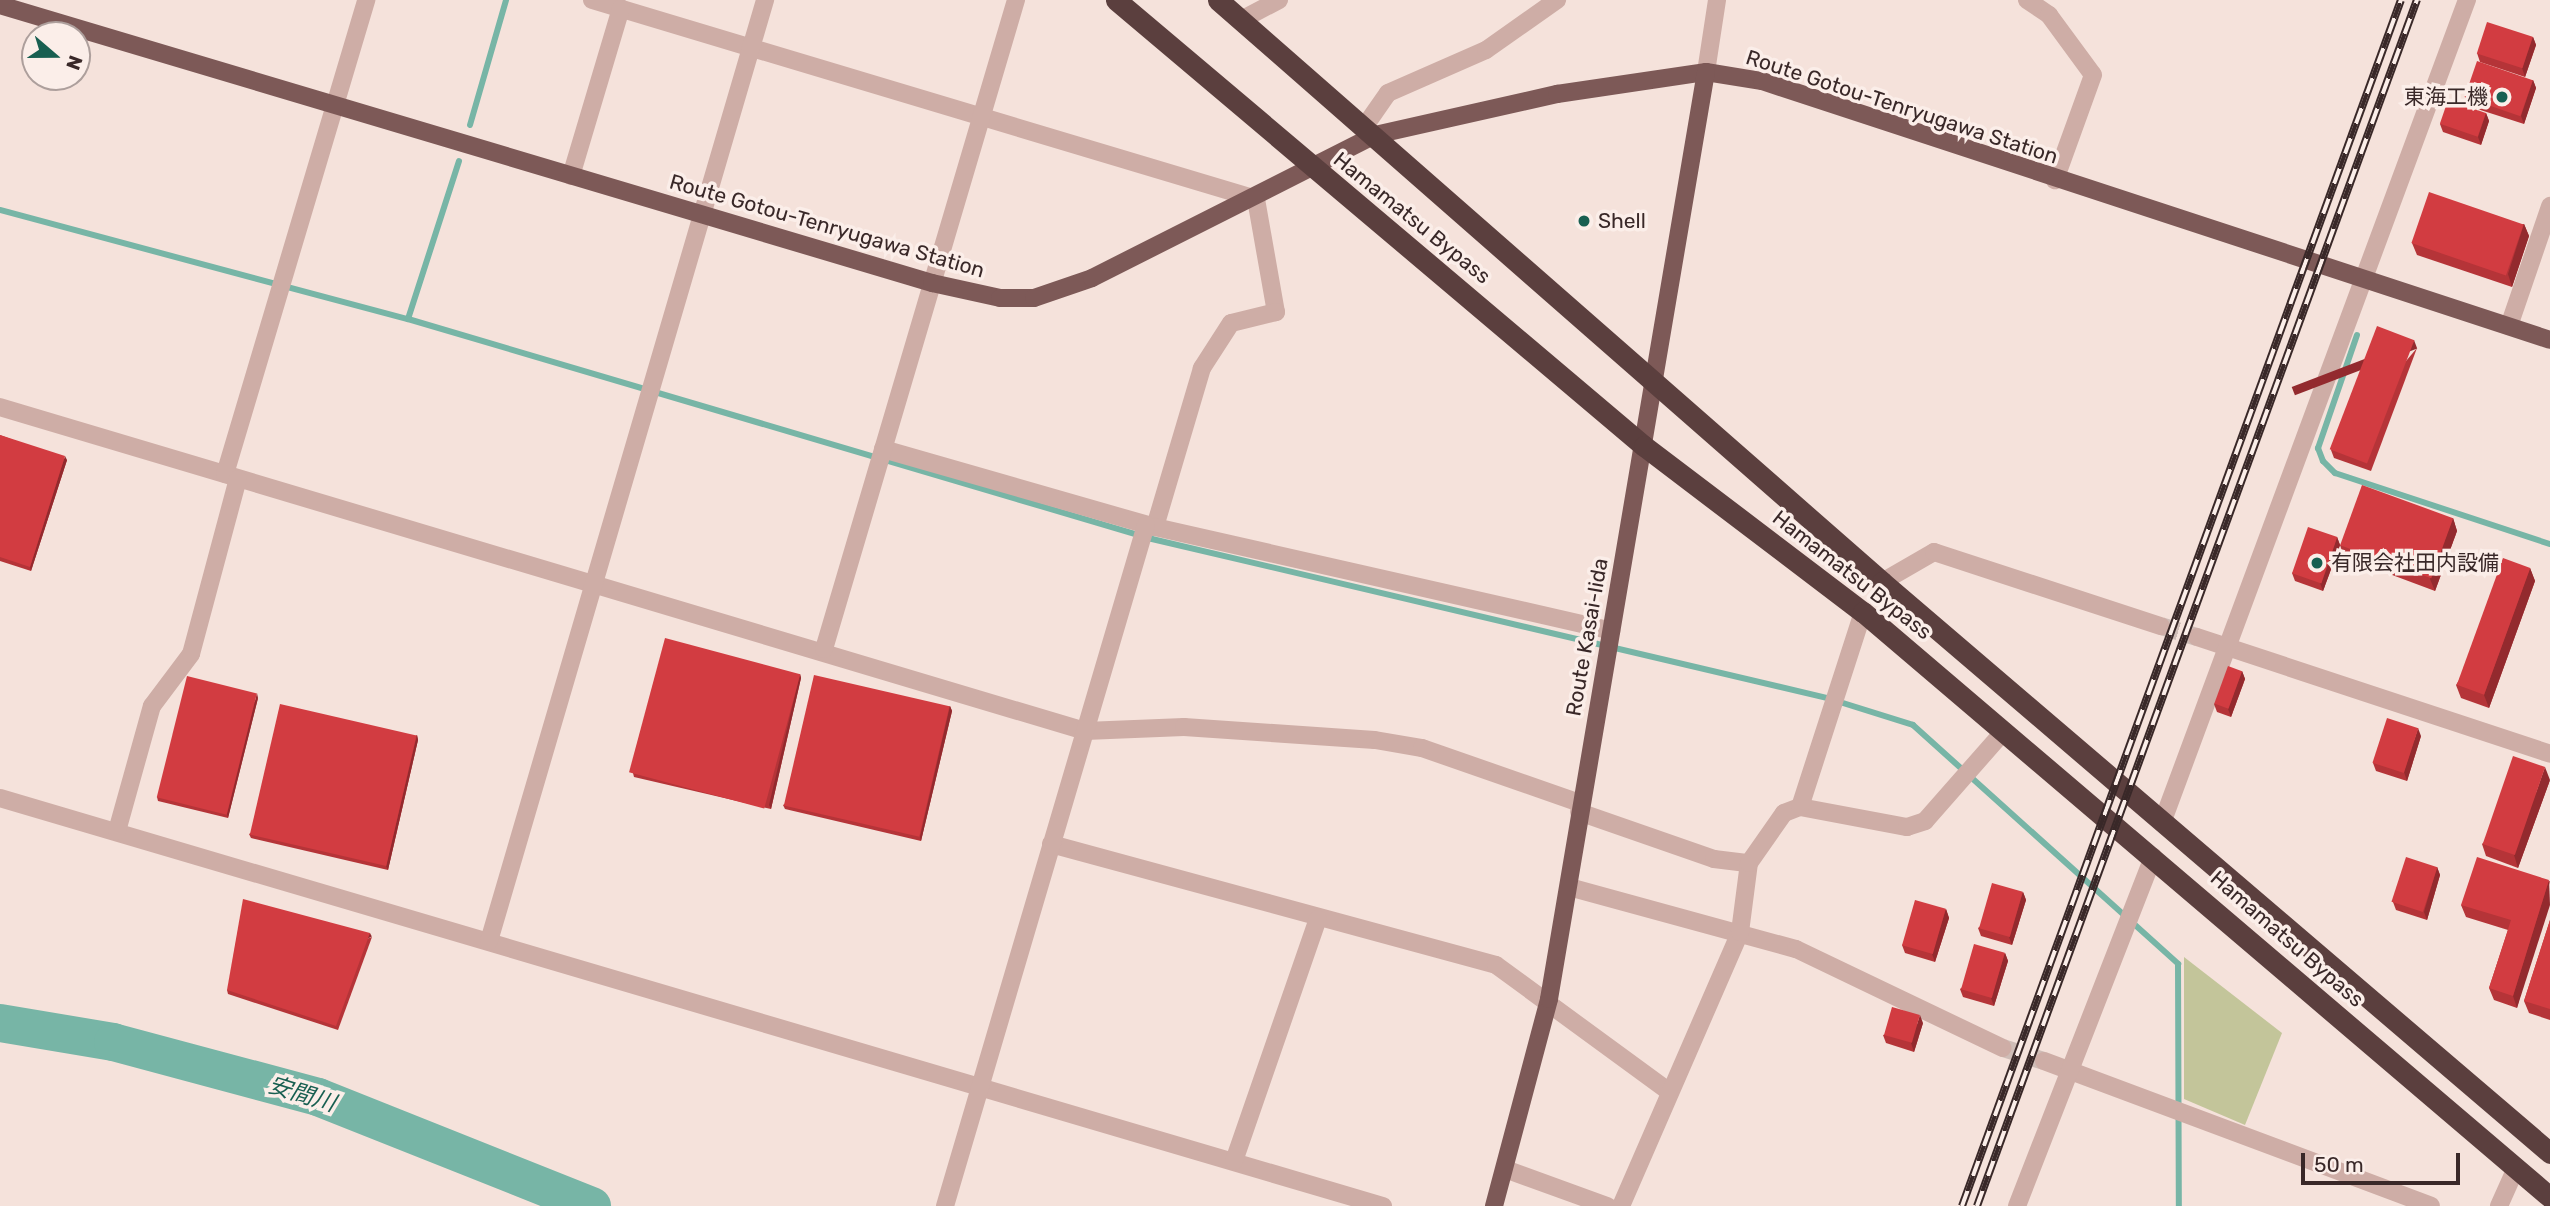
<!DOCTYPE html>
<meta charset="utf-8">
<style>
body{margin:0}
#map{position:relative;width:2550px;height:1206px;overflow:hidden;background:#f5e2db;font-family:Rubik,"Noto Sans JP",sans-serif}
div>[style]{position:absolute}
[style*='--x']{left:calc(var(--x)*1px);top:calc(var(--y)*1px);width:calc(var(--w)*1px);rotate:calc(var(--a)*1deg)}
.green>*{inset:0;background:#c3c59a}
.stream>*{height:6px;margin:-3px;padding:0 3px;transform-origin:3px;border-radius:3px;background:#77b5a6}
.river>*{height:38px;margin:-19px;padding:0 19px;transform-origin:19px;border-radius:19px;background:#77b5a6}
.minor-tunnel>*{height:18px;margin-top:-9px;transform-origin:0;background:repeating-linear-gradient(90deg,#cfbdb7 0 18px,transparent 0 27px)}
.minor>*{height:18px;margin:-9px;padding:0 9px;transform-origin:9px;border-radius:9px;background:#ceada6}
.major>*{height:18px;margin:-9px;padding:0 9px;transform-origin:9px;border-radius:9px;background:#7d5957}
.highway>*{height:21px;margin:-10.5px;padding:0 10.5px;transform-origin:10.5px;border-radius:10.5px;background:#5b3f3e}
.rail>*{height:8px;margin-top:-4px;transform-origin:0;background:repeating-linear-gradient(90deg,#fbeee9 0 16px,#392828 0 32px);box-sizing:border-box;border-block:2px solid #392828}
.wall>*{inset:0;background:#b53438}
.shaded-wall>*{inset:0;background:#932a2e;transform-origin:0 0}
.building>*{inset:0;background:#d23c41;transform-origin:0 0}
.dots>*{width:19px;height:19px;translate:-50% -50%;box-sizing:border-box;border:4px solid #fbeee9;border-radius:50%}
span{translate:-50% -50%;white-space:nowrap;text-align:center;line-height:1.15;-webkit-text-stroke:7px #fbeee9;paint-order:stroke}
.poi-label{font-size:21px;color:#392828}
.right{translate:-100% -50%;text-align:right}
.left{translate:0 -50%;text-align:left}
.street-label{font-size:21px;color:#392828}
.water-label{font-size:23px;color:#185f51;font-style:italic}
.north{position:absolute;left:21px;top:21px;width:70px;height:70px;box-sizing:border-box;background:#fbeee9;border:2px solid #ad9f9c;border-radius:50%;rotate:110deg;font-size:19px;font-weight:700;line-height:28px;text-align:center;color:#392828}
.north::after{content:'';display:block;margin:auto;width:24px;height:32px;background:#185f51;clip-path:polygon(50% 0,100% 100%,50% 72%,0 100%)}
.scale{position:absolute;left:2301px;top:1153px;width:159px;height:32px;box-sizing:border-box;border:4px solid #392828;border-top:0;padding-left:9px;font-size:21px;line-height:24px;white-space:nowrap;color:#392828;-webkit-text-stroke:5px #fbeee9;paint-order:stroke}
</style>
<div id="map">
<div class="green">
<div style="clip-path:polygon(2184px 957px,2282px 1033px,2245px 1125px,2184px 1099px)"></div>
</div>
<div class="stream">
<div style="--x:470;--y:125;--w:130;--a:-73.9"></div>
<div style="--x:0;--y:210;--w:422;--a:15"></div>
<div style="--x:408;--y:319;--w:776;--a:16.47"></div>
<div style="--x:1152;--y:539;--w:693;--a:13.25"></div>
<div style="--x:1827;--y:698;--w:90;--a:17.4"></div>
<div style="--x:1913;--y:725;--w:357;--a:42"></div>
<div style="--x:2178;--y:964;--w:242;--a:89.8"></div>
<div style="--x:408;--y:319;--w:166;--a:-72.1"></div>
<div style="--x:2357;--y:335;--w:120;--a:109"></div>
<div style="--x:2318;--y:448;--w:14;--a:69"></div>
<div style="--x:2323;--y:461;--w:17;--a:45"></div>
<div style="--x:2335;--y:473;--w:226;--a:18.3"></div>
</div>
<div class="river">
<div style="--x:0;--y:1023;--w:115;--a:9.5"></div>
<div style="--x:113;--y:1042;--w:212;--a:15"></div>
<div style="--x:318;--y:1097;--w:295;--a:21.7"></div>
</div>
<div class="minor-tunnel">
<div style="--x:2161;--y:626;--w:38;--a:17"></div>
<div style="--x:2003;--y:1048;--w:43;--a:17.6"></div>
</div>
<div class="minor">
<div style="--x:592;--y:0;--w:693;--a:16.68"></div>
<div style="--x:1256;--y:199;--w:115;--a:80"></div>
<div style="--x:1276;--y:312;--w:46;--a:166.3"></div>
<div style="--x:1231;--y:323;--w:54;--a:122.8"></div>
<div style="--x:1202;--y:368;--w:166;--a:106.5"></div>
<div style="--x:2027;--y:0;--w:27;--a:34"></div>
<div style="--x:2049;--y:15;--w:74;--a:53.7"></div>
<div style="--x:2093;--y:75;--w:112;--a:109.9"></div>
<div style="--x:1241;--y:20;--w:43;--a:-27.8"></div>
<div style="--x:1706;--y:72;--w:73;--a:-81.3"></div>
<div style="--x:1365;--y:126;--w:40;--a:-55.1"></div>
<div style="--x:1388;--y:93;--w:107;--a:-23.7"></div>
<div style="--x:1486;--y:50;--w:87;--a:-35.2"></div>
<div style="--x:571;--y:176;--w:175;--a:-73.4"></div>
<div style="--x:2509;--y:326;--w:127;--a:-71.1"></div>
<div style="--x:0;--y:407;--w:1132;--a:16.63"></div>
<div style="--x:1085;--y:731;--w:99;--a:-2.3"></div>
<div style="--x:1184;--y:727;--w:191;--a:3.9"></div>
<div style="--x:1375;--y:740;--w:48;--a:9.7"></div>
<div style="--x:1422;--y:748;--w:167;--a:19.2"></div>
<div style="--x:883;--y:449;--w:283;--a:16"></div>
<div style="--x:1155;--y:527;--w:468;--a:12.8"></div>
<div style="--x:225;--y:474;--w:495;--a:-73.4"></div>
<div style="--x:1882;--y:582;--w:60;--a:-30"></div>
<div style="--x:1934;--y:552;--w:239;--a:18.1"></div>
<div style="--x:2197;--y:637;--w:372;--a:18.3"></div>
<div style="--x:824;--y:649;--w:677;--a:-73.52"></div>
<div style="--x:0;--y:798;--w:1442;--a:16.44"></div>
<div style="--x:1800;--y:807;--w:109;--a:10.6"></div>
<div style="--x:1907;--y:827;--w:19;--a:-18"></div>
<div style="--x:1925;--y:821;--w:120;--a:-48.7"></div>
<div style="--x:1579;--y:812;--w:143;--a:19.2"></div>
<div style="--x:1714;--y:859;--w:35;--a:7"></div>
<div style="--x:2162;--y:823;--w:878;--a:-69.67"></div>
<div style="--x:117;--y:831;--w:130;--a:-74.4"></div>
<div style="--x:152;--y:706;--w:65;--a:-53.1"></div>
<div style="--x:191;--y:654;--w:181;--a:-75"></div>
<div style="--x:1051;--y:844;--w:461;--a:15.2"></div>
<div style="--x:1496;--y:965;--w:213;--a:36.2"></div>
<div style="--x:1569;--y:887;--w:235;--a:15.3"></div>
<div style="--x:1796;--y:949;--w:229;--a:25.6"></div>
<div style="--x:489;--y:941;--w:981;--a:-73.65"></div>
<div style="--x:2044;--y:1061;--w:413;--a:20.5"></div>
<div style="--x:1234;--y:1161;--w:256;--a:-70.9"></div>
<div style="--x:1505;--y:1169;--w:109;--a:19.9"></div>
<div style="--x:945;--y:1206;--w:710;--a:-73.56"></div>
<div style="--x:1621;--y:1206;--w:299;--a:-66.5"></div>
<div style="--x:1740;--y:932;--w:70;--a:-82.6"></div>
<div style="--x:1749;--y:863;--w:61;--a:-55"></div>
<div style="--x:1784;--y:813;--w:17;--a:-21"></div>
<div style="--x:1800;--y:807;--w:205;--a:-72.1"></div>
<div style="--x:2017;--y:1206;--w:375;--a:-68.7"></div>
<div style="--x:2499;--y:1206;--w:42;--a:-65.9"></div>
</div>
<div class="major">
<div style="--x:0;--y:5;--w:973;--a:16.61"></div>
<div style="--x:932;--y:283;--w:70;--a:12.4"></div>
<div style="--x:1000;--y:298;--w:34;--a:0"></div>
<div style="--x:1034;--y:298;--w:61;--a:-19"></div>
<div style="--x:1092;--y:278;--w:317;--a:-26.8"></div>
<div style="--x:1375;--y:135;--w:187;--a:-12.7"></div>
<div style="--x:1557;--y:94;--w:151;--a:-8.4"></div>
<div style="--x:1706;--y:72;--w:57;--a:9.1"></div>
<div style="--x:1762;--y:81;--w:829;--a:18.19"></div>
<div style="--x:1494;--y:1206;--w:214;--a:-75.1"></div>
<div style="--x:1549;--y:999;--w:940;--a:-80.39"></div>
</div>
<div class="highway">
<div style="--x:1116;--y:0;--w:691;--a:40.19"></div>
<div style="--x:1644;--y:446;--w:275;--a:37.2"></div>
<div style="--x:1863;--y:612;--w:902;--a:40.42"></div>
<div style="--x:1218;--y:0;--w:883;--a:41.23"></div>
<div style="--x:1882;--y:582;--w:879;--a:40.52"></div>
</div>
<div class="rail">
<div style="--x:1962;--y:1206;--w:1283;--a:-70"></div>
<div style="--x:1977;--y:1206;--w:1284;--a:-69.96"></div>
</div>
<div class="wall">
<div style="clip-path:polygon(2533px 37px,2536px 45px,2525px 77px,2480px 62px,2477px 53px)"></div>
<div style="clip-path:polygon(2533px 80px,2536px 88px,2524px 124px,2468px 106px,2465px 97px)"></div>
<div style="clip-path:polygon(2486px 113px,2489px 121px,2481px 145px,2443px 132px,2440px 124px)"></div>
<div style="clip-path:polygon(2524px 224px,2529px 236px,2512px 287px,2417px 255px,2412px 243px)"></div>
<div style="clip-path:polygon(2417px 348px,2371px 471px,2334px 458px,2331px 450px)"></div>
<div style="clip-path:polygon(0 435px,67px 460px,31px 571px,0 561px)"></div>
<div style="clip-path:polygon(2453px 518px,2457px 531px,2435px 591px,2344px 557px,2340px 545px)"></div>
<div style="clip-path:polygon(2337px 537px,2340px 545px,2323px 591px,2295px 581px,2292px 573px)"></div>
<div style="clip-path:polygon(2530px 568px,2535px 581px,2489px 708px,2461px 698px,2456px 685px)"></div>
<div style="clip-path:polygon(2242px 671px,2245px 679px,2231px 717px,2217px 712px,2214px 704px)"></div>
<div style="clip-path:polygon(800px 674px,801px 678px,771px 809px,634px 777px,633px 773px)"></div>
<div style="clip-path:polygon(258px 698px,228px 818px,158px 801px,157px 797px)"></div>
<div style="clip-path:polygon(950px 706px,952px 711px,921px 841px,785px 809px,783px 805px)"></div>
<div style="clip-path:polygon(417px 735px,418px 740px,388px 870px,251px 838px,249px 834px)"></div>
<div style="clip-path:polygon(2421px 736px,2407px 781px,2376px 771px,2373px 763px)"></div>
<div style="clip-path:polygon(2550px 780px,2518px 868px,2486px 856px,2482px 844px)"></div>
<div style="clip-path:polygon(2437px 867px,2440px 875px,2427px 920px,2396px 910px,2393px 902px)"></div>
<div style="clip-path:polygon(2550px 881px,2517px 1008px,2494px 1000px,2489px 988px,2508px 930px,2466px 917px,2461px 905px)"></div>
<div style="clip-path:polygon(2023px 892px,2026px 900px,2012px 945px,1981px 936px,1978px 928px)"></div>
<div style="clip-path:polygon(1946px 909px,1949px 918px,1935px 962px,1905px 953px,1902px 945px)"></div>
<div style="clip-path:polygon(2550px 920px,2550px 1020px,2529px 1013px,2524px 1001px)"></div>
<div style="clip-path:polygon(372px 937px,338px 1030px,228px 994px,227px 990px)"></div>
<div style="clip-path:polygon(2005px 953px,2008px 961px,1994px 1006px,1963px 997px,1960px 989px)"></div>
<div style="clip-path:polygon(1923px 1023px,1914px 1052px,1886px 1043px,1883px 1035px)"></div>
</div>
<div class="shaded-wall">
<div style="clip-path:polygon(2533px 37px,2536px 45px,2525px 77px,2522px 68px)"></div>
<div style="clip-path:polygon(2533px 80px,2536px 88px,2524px 124px,2521px 116px)"></div>
<div style="clip-path:polygon(2486px 113px,2489px 121px,2481px 145px,2478px 137px)"></div>
<div style="clip-path:polygon(2524px 224px,2529px 236px,2512px 287px,2508px 274px)"></div>
<div style="left:2414px;top:340px;width:9px;height:131px;rotate:69deg"></div>
<div style="clip-path:polygon(65px 456px,67px 460px,31px 571px,30px 567px)"></div>
<div style="clip-path:polygon(2453px 518px,2457px 531px,2435px 591px,2430px 579px)"></div>
<div style="clip-path:polygon(2337px 537px,2340px 545px,2323px 591px,2320px 583px)"></div>
<div style="clip-path:polygon(2530px 568px,2535px 581px,2489px 708px,2484px 695px)"></div>
<div style="clip-path:polygon(2242px 671px,2245px 679px,2231px 717px,2228px 709px)"></div>
<div style="clip-path:polygon(800px 674px,801px 678px,771px 809px,769px 805px)"></div>
<div style="clip-path:polygon(257px 693px,258px 698px,228px 818px,227px 814px)"></div>
<div style="clip-path:polygon(950px 706px,952px 711px,921px 841px,920px 837px)"></div>
<div style="clip-path:polygon(2418px 728px,2421px 736px,2407px 781px,2404px 772px)"></div>
<div style="clip-path:polygon(417px 735px,418px 740px,388px 870px,386px 866px)"></div>
<div style="clip-path:polygon(2545px 767px,2550px 780px,2518px 868px,2514px 855px)"></div>
<div style="clip-path:polygon(2437px 867px,2440px 875px,2427px 920px,2424px 912px)"></div>
<div style="clip-path:polygon(2549px 880px,2550px 905px,2517px 1008px,2513px 996px)"></div>
<div style="clip-path:polygon(2023px 892px,2026px 900px,2012px 945px,2009px 937px)"></div>
<div style="clip-path:polygon(1946px 909px,1949px 918px,1935px 962px,1932px 954px)"></div>
<div style="left:370px;top:933px;width:4px;height:99px;rotate:63deg"></div>
<div style="clip-path:polygon(2005px 953px,2008px 961px,1994px 1006px,1991px 998px)"></div>
<div style="clip-path:polygon(1920px 1015px,1923px 1023px,1914px 1052px,1911px 1043px)"></div>
</div>
<div class="building">
<div style="left:2487px;top:22px;width:48px;height:33px;rotate:18deg"></div>
<div style="left:2477px;top:61px;width:59px;height:38px;rotate:19deg"></div>
<div style="left:2448px;top:100px;width:40px;height:25px;rotate:19deg"></div>
<div style="left:2429px;top:192px;width:100px;height:54px;rotate:19deg"></div>
<div style="left:2377px;top:326px;width:40px;height:132px;rotate:21deg"></div>
<div style="clip-path:polygon(0 435px,65px 456px,30px 567px,0 557px)"></div>
<div style="left:2362px;top:485px;width:97px;height:64px;rotate:20deg"></div>
<div style="left:2308px;top:527px;width:31px;height:49px;rotate:19deg"></div>
<div style="left:2503px;top:558px;width:29px;height:135px;rotate:20deg"></div>
<div style="left:665px;top:638px;width:140px;height:139px;rotate:15deg"></div>
<div style="left:2228px;top:666px;width:15px;height:40px;rotate:20deg"></div>
<div style="left:814px;top:675px;width:139px;height:134px;rotate:13deg"></div>
<div style="left:187px;top:676px;width:72px;height:125px;rotate:14deg"></div>
<div style="left:280px;top:704px;width:140px;height:134px;rotate:13deg"></div>
<div style="left:2387px;top:718px;width:33px;height:47px;rotate:18deg"></div>
<div style="left:2513px;top:756px;width:34px;height:93px;rotate:19deg"></div>
<div style="left:2406px;top:857px;width:33px;height:47px;rotate:18deg"></div>
<div style="clip-path:polygon(2477px 857px,2549px 880px,2513px 996px,2489px 988px,2511px 920px,2461px 905px)"></div>
<div style="left:1992px;top:883px;width:32px;height:47px;rotate:16deg"></div>
<div style="clip-path:polygon(243px 899px,370px 933px,336px 1026px,227px 990px)"></div>
<div style="left:1915px;top:900px;width:32px;height:47px;rotate:16deg"></div>
<div style="clip-path:polygon(2550px 920px,2550px 1009px,2524px 1001px)"></div>
<div style="left:1974px;top:944px;width:32px;height:47px;rotate:16deg"></div>
<div style="left:1892px;top:1007px;width:29px;height:29px;rotate:16deg"></div>
</div>
<div class="dots">
<div style="left:2502px;top:97px;background:#185f51"></div>
<div style="left:1584px;top:221px;background:#185f51"></div>
<div style="left:2317px;top:563px;background:#185f51"></div>
</div>
<div class="poi-label">
<span class="right" style="left:2488px;top:97px">東海工機</span>
<span class="left" style="left:1598px;top:221px">Shell</span>
<span class="left" style="left:2331px;top:563px">有限会社田内設備</span>
</div>
<div class="street-label">
<span style="left:1902px;top:107px;rotate:18deg">Route Gotou-Tenryugawa Station</span>
<span style="left:1412px;top:218px;rotate:39deg">Hamamatsu Bypass</span>
<span style="left:827px;top:226px;rotate:16deg">Route Gotou-Tenryugawa Station</span>
<span style="left:1852px;top:575px;rotate:38deg">Hamamatsu Bypass</span>
<span style="left:1587px;top:637px;rotate:-80deg">Route Kasai-Iida</span>
<span style="left:2287px;top:939px;rotate:41deg">Hamamatsu Bypass</span>
</div>
<div class="water-label">
<span style="left:302px;top:1094px;rotate:17deg">安間川</span>
</div>
<div class="north">N</div>
<div class="scale">50 m</div>
</div>
